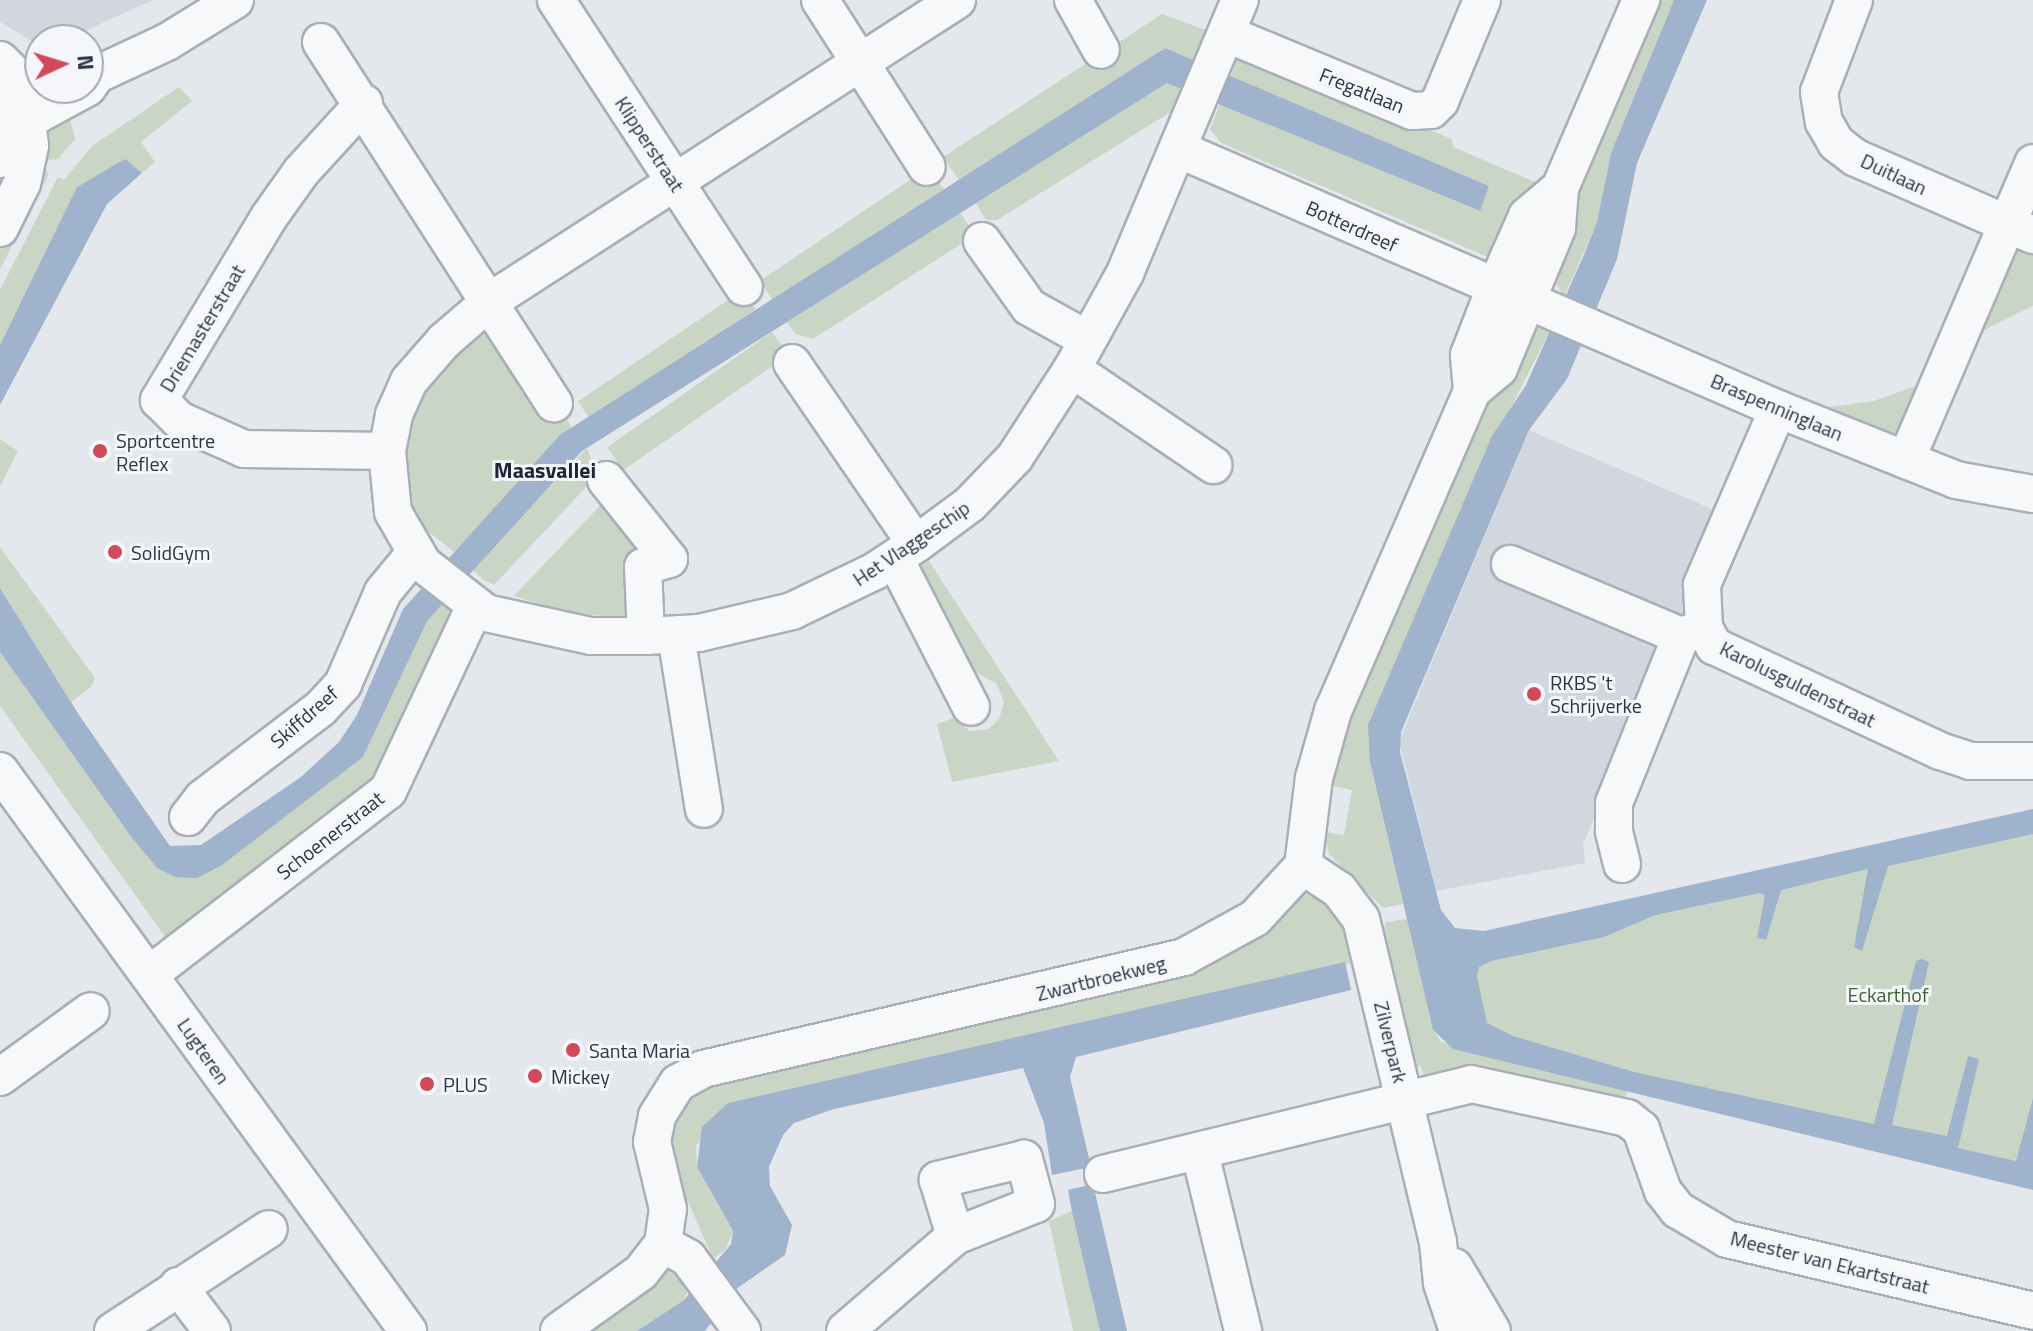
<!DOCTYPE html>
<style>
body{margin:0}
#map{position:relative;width:2033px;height:1331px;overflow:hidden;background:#e4e7ec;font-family:"Titillium Web",sans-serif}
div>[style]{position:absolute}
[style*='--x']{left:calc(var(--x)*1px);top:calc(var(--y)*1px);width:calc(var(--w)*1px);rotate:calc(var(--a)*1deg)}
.built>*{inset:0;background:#d2d6de}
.green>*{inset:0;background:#c9d6c5;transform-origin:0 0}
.water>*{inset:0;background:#9fb4cc}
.roads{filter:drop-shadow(2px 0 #a9aeb7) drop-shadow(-2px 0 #a9aeb7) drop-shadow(0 2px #a9aeb7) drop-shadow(0 -2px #a9aeb7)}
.minor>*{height:36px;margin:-18px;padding:0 18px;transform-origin:18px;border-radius:18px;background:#f7f8fa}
.dots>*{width:22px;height:22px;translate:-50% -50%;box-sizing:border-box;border:4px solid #f4f6f9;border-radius:50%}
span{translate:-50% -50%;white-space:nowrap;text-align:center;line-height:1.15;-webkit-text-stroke:6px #f4f6f9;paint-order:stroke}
.street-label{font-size:20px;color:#2b3445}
.poi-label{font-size:20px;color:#2b3445}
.left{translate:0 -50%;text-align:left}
.park-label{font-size:20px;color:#3f6138}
.neighbourhood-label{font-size:22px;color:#1d2536;font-weight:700}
.north{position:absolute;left:24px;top:24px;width:80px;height:80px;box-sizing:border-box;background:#f4f6f9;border:2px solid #a4a8b1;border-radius:50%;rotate:86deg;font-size:22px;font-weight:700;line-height:32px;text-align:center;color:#2b3445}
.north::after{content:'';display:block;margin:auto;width:28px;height:36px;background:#d1495b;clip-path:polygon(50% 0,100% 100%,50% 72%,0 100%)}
</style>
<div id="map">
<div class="built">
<div style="clip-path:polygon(0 0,153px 0,85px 31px,40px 40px,40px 46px,0 22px)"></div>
<div style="clip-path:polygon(1529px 430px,1721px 513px,1668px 656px,1583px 844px,1585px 863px,1436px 891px,1399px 741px)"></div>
</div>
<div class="green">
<div style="clip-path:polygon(1656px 0,1674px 0,1611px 153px,1597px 222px,1564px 297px,1551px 276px,1573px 189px)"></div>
<div style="clip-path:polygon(1162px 14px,1222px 36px,1210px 67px,1165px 48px,959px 180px,943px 157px)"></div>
<div style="clip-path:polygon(1250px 55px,1452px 139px,1453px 147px,1537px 183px,1502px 263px,1221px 143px,1210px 129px,1220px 104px,1479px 211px,1489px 186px,1231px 76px,1237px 59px)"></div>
<div style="clip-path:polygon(1167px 83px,1198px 95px,997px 220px,986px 220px,976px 203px)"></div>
<div style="clip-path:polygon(179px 87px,192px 101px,141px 142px,155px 162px,142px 173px,124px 160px,77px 188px,0 345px,0 290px,58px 177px,64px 180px,92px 146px)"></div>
<div style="clip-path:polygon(69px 115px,75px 139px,58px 159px,45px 160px,48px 133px)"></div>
<div style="clip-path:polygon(34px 167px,47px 170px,48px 176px,0 269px,0 241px)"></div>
<div style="left:929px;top:167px;width:27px;height:204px;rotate:56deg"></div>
<div style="clip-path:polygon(960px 213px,975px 235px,813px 339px,795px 334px,787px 322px)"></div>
<div style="clip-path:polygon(2019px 248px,2033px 250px,2033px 306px,1976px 334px,2013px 250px)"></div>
<div style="left:743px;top:290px;width:23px;height:199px;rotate:56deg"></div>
<div style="clip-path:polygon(498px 320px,572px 427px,454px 552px,409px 516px,402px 451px,428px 382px,463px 339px)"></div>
<div style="clip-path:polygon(1546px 324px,1553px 325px,1513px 403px,1370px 762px,1403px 904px,1383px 908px,1329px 854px,1324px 832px,1344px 835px,1352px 790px,1325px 784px,1333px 749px,1470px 424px,1530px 330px)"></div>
<div style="left:772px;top:332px;width:28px;height:201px;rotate:55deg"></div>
<div style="clip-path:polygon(1921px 384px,1900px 442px,1824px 418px,1829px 407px,1874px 401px)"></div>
<div style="clip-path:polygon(0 439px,18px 451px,0 487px)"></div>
<div style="clip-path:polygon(587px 448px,596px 473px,589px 484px,494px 585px,484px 580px,472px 569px)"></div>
<div style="clip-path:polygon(611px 494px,645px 544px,633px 550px,638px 618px,571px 614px,514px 596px)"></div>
<div style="clip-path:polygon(0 547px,95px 678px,91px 687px,71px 702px,0 588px)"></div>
<div style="clip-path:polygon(929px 561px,1059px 761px,952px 782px,937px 724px,953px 718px,970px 731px,989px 729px,999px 719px,1004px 702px,996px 683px,973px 671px,919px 567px)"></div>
<div style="clip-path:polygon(448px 594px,459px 607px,381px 782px,181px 934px,166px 938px,0 706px,0 652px,132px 838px,157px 868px,175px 877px,363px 757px,427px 620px)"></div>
<div style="clip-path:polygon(2033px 813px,2033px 1182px,1448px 1032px,1431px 950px)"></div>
<div style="clip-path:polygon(1319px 893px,1332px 899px,1364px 960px,728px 1103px,696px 1146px,697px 1167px,733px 1232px,725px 1250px,713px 1259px,688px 1201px,680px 1204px,665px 1145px,672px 1111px,693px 1085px,1221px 957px,1255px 939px,1301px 895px)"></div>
<div style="clip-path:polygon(1407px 919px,1433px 1030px,1441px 1042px,1628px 1090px,1623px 1107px,1427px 1087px,1421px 1066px,1415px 1068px,1383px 932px,1386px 922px)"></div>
<div style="clip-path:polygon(1072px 1211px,1100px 1331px,1073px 1331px,1049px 1221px)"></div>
<div style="clip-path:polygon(666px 1268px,691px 1281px,684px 1300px,637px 1331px,582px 1331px)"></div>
</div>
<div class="water">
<div style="clip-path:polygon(1674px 0,1707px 0,1637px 163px,1617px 259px,1567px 379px,1529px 430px,1401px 732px,1400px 752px,1441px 910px,1455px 928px,1484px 931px,2033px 809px,2033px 834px,1888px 866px,1862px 951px,1854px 947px,1868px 869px,1781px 890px,1766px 940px,1757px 938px,1765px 895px,1760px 893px,1655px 915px,1604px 937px,1491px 961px,1479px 967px,1477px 977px,1487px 1023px,1513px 1036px,1634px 1072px,1874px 1124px,1916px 961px,1922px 959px,1929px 962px,1892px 1125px,1947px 1136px,1968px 1056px,1979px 1059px,1958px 1148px,2016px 1161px,2033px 1098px,2033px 1190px,1453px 1049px,1433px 1030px,1370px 762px,1368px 725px,1492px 436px,1526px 385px,1583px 257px,1597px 222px,1611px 153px)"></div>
<div style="clip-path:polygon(1165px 48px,1489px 186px,1480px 211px,1167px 83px,582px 451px,427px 621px,363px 757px,222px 865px,197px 878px,175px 877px,157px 868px,132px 838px,0 652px,0 588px,79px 715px,170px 846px,201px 845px,301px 777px,339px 742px,357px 715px,403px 609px,560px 435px)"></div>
<div style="clip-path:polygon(125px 159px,142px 173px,107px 204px,0 405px,0 345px,77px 187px)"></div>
<div style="clip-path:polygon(1345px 962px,1351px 990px,1076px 1057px,1070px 1077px,1091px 1167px,1052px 1175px,1044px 1123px,1023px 1068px,834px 1109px,794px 1123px,783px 1135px,769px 1167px,770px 1186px,792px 1225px,785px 1255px,736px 1289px,705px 1331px,637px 1331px,684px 1300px,731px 1244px,733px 1231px,697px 1167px,702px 1127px,728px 1103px)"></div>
<div style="clip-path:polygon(1093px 1184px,1127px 1331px,1100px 1331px,1072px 1212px,1068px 1190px)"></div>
</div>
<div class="roads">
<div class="minor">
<div style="--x:556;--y:0;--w:343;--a:56.8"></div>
<div style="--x:820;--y:0;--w:198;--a:57.4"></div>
<div style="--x:957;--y:0;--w:557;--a:147.17"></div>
<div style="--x:489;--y:302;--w:60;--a:139.1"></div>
<div style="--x:444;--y:341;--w:53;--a:131.2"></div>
<div style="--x:409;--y:381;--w:37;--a:114"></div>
<div style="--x:394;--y:415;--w:37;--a:101"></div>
<div style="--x:387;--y:451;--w:61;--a:84.4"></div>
<div style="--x:393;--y:512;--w:60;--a:60"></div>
<div style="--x:423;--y:564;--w:80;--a:37.9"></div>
<div style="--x:486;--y:613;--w:107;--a:12.4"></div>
<div style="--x:591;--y:636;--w:55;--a:0"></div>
<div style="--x:646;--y:636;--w:53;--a:-3.2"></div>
<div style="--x:699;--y:633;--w:96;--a:-13.3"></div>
<div style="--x:792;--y:611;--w:92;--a:-25.7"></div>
<div style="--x:875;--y:571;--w:49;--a:-33.4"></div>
<div style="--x:916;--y:544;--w:67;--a:-36.5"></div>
<div style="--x:970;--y:504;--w:65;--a:-46.2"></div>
<div style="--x:1015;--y:457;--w:105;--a:-57.1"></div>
<div style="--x:1072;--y:369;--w:110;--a:-61.1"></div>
<div style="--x:1125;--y:273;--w:296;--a:-67.2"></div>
<div style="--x:1073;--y:0;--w:57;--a:60.8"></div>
<div style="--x:1854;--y:0;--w:98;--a:110.8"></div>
<div style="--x:1819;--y:92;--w:30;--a:81"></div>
<div style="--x:1824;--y:122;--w:24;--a:60"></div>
<div style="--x:1836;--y:143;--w:25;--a:37"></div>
<div style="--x:1856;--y:158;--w:193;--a:23.5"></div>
<div style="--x:1227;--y:34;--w:200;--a:22.6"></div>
<div style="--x:1412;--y:111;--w:19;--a:-3"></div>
<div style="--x:1431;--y:110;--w:13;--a:-45"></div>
<div style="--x:1440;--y:101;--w:109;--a:-67.4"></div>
<div style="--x:321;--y:42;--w:430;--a:57.2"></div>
<div style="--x:0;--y:60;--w:18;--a:45"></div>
<div style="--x:13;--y:73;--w:33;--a:69"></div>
<div style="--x:25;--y:104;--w:42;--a:83.2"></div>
<div style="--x:30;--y:146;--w:38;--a:102"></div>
<div style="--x:22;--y:183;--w:50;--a:116.1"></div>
<div style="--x:88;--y:87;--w:14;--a:-56"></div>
<div style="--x:96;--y:75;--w:78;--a:-24.9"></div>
<div style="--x:167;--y:42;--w:80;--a:-31.7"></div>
<div style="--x:364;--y:103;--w:93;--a:132.4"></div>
<div style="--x:301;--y:172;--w:55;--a:125.4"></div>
<div style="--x:269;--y:217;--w:214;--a:121"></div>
<div style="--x:159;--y:400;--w:28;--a:45"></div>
<div style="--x:179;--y:420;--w:71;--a:24"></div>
<div style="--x:244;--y:449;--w:143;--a:0.8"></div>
<div style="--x:5;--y:121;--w:23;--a:-2"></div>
<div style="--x:28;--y:120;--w:67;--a:-28.5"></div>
<div style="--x:1178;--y:149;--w:654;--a:23.43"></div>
<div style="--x:1778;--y:409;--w:192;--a:21.7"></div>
<div style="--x:1956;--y:480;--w:78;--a:10.3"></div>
<div style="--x:0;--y:159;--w:38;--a:-83"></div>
<div style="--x:5;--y:121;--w:23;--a:-97"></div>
<div style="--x:982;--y:241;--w:81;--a:54.5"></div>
<div style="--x:1029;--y:307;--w:66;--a:28.9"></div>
<div style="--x:792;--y:363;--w:219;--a:55.6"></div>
<div style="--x:1072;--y:369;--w:171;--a:34.2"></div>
<div style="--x:1472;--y:391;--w:36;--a:-95"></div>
<div style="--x:1469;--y:355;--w:72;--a:-68.8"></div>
<div style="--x:1495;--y:288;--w:79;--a:-66"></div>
<div style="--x:1527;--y:216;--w:43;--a:-40.3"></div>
<div style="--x:1778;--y:409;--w:192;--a:113.4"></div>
<div style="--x:1702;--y:585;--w:43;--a:87.3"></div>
<div style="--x:1704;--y:628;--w:21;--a:61"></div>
<div style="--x:1714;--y:646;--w:249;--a:24.9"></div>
<div style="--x:1940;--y:751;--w:32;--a:18"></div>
<div style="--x:1970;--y:761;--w:63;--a:0"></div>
<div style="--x:1906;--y:460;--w:323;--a:-66.8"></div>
<div style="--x:606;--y:480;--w:101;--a:51.4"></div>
<div style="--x:669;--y:559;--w:27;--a:163"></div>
<div style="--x:643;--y:567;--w:69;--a:87.5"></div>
<div style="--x:895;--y:559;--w:166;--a:62.8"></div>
<div style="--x:1510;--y:564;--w:186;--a:22.8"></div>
<div style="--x:676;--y:635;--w:176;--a:80.9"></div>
<div style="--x:0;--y:771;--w:693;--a:53.92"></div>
<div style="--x:188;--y:817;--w:24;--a:-52"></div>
<div style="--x:203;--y:798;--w:147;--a:-37.3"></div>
<div style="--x:320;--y:709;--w:34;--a:-47"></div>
<div style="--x:343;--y:684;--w:100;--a:-66.5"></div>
<div style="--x:383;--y:592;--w:50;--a:-50.6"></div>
<div style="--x:1622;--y:864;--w:34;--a:-104"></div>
<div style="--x:1614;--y:831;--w:28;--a:-90"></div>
<div style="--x:1614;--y:803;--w:180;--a:-68.1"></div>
<div style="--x:1681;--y:636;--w:24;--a:-19"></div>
<div style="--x:1303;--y:866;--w:43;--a:33.7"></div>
<div style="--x:1339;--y:890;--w:36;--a:53"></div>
<div style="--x:1361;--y:919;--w:332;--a:76.6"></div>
<div style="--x:1438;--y:1242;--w:41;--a:84.4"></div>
<div style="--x:1442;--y:1283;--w:51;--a:71.6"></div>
<div style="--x:150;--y:974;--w:300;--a:-37.6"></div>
<div style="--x:388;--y:791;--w:202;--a:-64.8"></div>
<div style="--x:0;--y:1077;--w:112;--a:-36"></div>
<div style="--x:1200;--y:1153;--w:183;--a:76.4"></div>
<div style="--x:1103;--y:1174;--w:379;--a:-13.7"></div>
<div style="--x:1471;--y:1084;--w:160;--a:12.3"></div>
<div style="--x:1627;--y:1118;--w:18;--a:38"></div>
<div style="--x:1641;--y:1129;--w:66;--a:70.5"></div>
<div style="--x:1663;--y:1191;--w:24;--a:52"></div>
<div style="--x:1678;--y:1210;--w:57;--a:30.6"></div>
<div style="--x:1727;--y:1239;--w:314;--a:13.2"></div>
<div style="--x:663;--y:1244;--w:29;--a:29"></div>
<div style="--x:688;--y:1258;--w:91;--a:53.5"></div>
<div style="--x:1454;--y:1267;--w:74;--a:59.3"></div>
<div style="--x:178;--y:1286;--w:56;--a:52.9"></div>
<div style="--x:113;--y:1331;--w:186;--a:-33.2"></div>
<div style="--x:559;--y:1331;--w:101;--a:-35.7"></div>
<div style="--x:641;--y:1272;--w:36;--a:-52"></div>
<div style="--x:663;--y:1244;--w:35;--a:-82"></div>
<div style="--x:668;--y:1209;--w:69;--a:-103.4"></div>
<div style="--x:652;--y:1142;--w:26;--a:-79"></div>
<div style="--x:657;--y:1116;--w:39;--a:-58"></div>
<div style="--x:678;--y:1083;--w:29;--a:-29"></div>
<div style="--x:703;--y:1069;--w:494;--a:-13.1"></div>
<div style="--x:1184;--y:957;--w:81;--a:-28.8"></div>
<div style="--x:1255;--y:918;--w:71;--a:-47.3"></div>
<div style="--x:1303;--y:866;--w:89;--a:-82.9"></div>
<div style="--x:1314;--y:778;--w:70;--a:-74.2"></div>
<div style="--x:1333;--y:711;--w:349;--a:-66.5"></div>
<div style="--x:1472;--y:391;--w:35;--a:-40"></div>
<div style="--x:1499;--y:368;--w:152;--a:-67.5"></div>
<div style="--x:1557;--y:228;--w:40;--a:-85.7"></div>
<div style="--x:1560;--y:188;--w:205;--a:-66.7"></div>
<div style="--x:845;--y:1331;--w:145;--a:-40.8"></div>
<div style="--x:955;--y:1236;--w:87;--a:-21.6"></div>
<div style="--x:1036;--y:1204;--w:47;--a:-104.9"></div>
<div style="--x:1024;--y:1159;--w:89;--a:166.3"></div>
<div style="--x:938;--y:1180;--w:59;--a:73.1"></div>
</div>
</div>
<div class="dots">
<div style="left:100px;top:451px;background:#d1495b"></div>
<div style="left:115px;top:552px;background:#d1495b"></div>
<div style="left:1534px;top:694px;background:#d1495b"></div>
<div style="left:573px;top:1050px;background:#d1495b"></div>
<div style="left:535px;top:1076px;background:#d1495b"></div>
<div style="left:427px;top:1084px;background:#d1495b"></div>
</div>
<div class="street-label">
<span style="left:1362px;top:90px;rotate:22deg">Fregatlaan</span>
<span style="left:650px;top:144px;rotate:57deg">Klipperstraat</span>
<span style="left:1894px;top:174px;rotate:25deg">Duitlaan</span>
<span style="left:1352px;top:226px;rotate:24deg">Botterdreef</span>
<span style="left:202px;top:328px;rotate:-59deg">Driemasterstraat</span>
<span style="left:1777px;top:407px;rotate:23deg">Braspenninglaan</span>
<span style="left:911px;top:543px;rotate:-34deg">Het Vlaggeschip</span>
<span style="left:1798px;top:684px;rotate:26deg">Karolusguldenstraat</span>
<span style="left:304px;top:717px;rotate:-41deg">Skiffdreef</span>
<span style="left:330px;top:835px;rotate:-38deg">Schoenerstraat</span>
<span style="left:1101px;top:978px;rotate:-14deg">Zwartbroekweg</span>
<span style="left:1391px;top:1042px;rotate:76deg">Zilverpark</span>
<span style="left:204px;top:1051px;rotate:55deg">Lugteren</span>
<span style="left:1830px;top:1262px;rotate:14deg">Meester van Ekartstraat</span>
</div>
<div class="poi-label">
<span class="left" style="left:116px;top:452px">Sportcentre<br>Reflex</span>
<span class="left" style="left:131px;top:552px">SolidGym</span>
<span class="left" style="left:1550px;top:694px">RKBS 't<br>Schrijverke</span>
<span class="left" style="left:589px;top:1050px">Santa Maria</span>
<span class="left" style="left:551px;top:1076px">Mickey</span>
<span class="left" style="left:443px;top:1084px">PLUS</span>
</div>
<div class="park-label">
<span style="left:1888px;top:994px">Eckarthof</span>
</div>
<div class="neighbourhood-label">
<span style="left:545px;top:471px">Maasvallei</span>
</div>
<div class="north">N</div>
</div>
